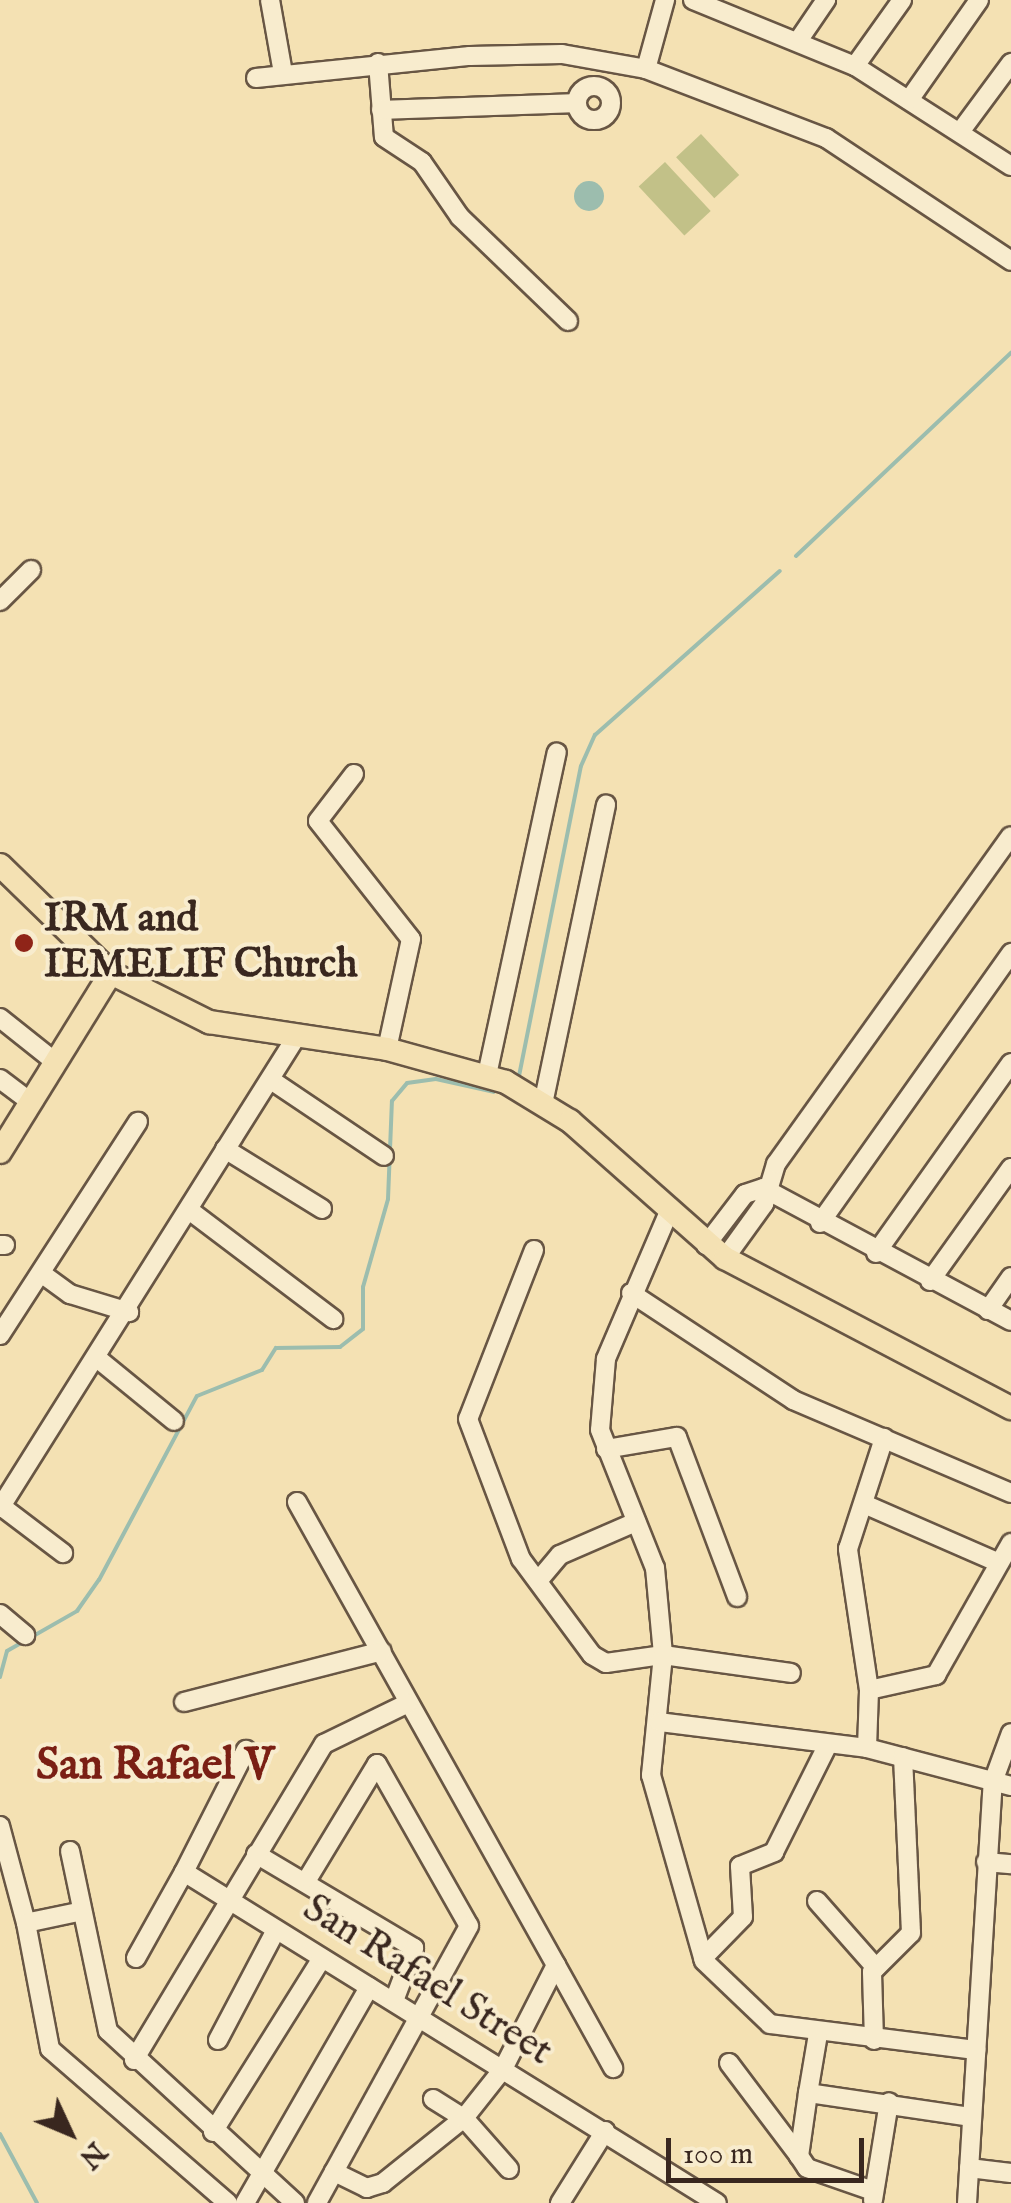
<!DOCTYPE html>
<style>
body{margin:0}
#map{position:relative;width:1011px;height:2203px;overflow:hidden;background:#f4e1b3;font-family:"IM FELL English",serif}
div>[style]{position:absolute}
[style*='--x']{left:calc(var(--x)*1px);top:calc(var(--y)*1px);width:calc(var(--w)*1px);rotate:calc(var(--a)*1deg)}
.green>*{inset:0;background:#c2c188;transform-origin:0 0}
.water>*{inset:0;background:#9cbdae}
.round{border-radius:50%}
.stream>*{height:4px;margin:-2px;padding:0 2px;transform-origin:2px;border-radius:2px;background:#9cbdae}
.roads{filter:drop-shadow(2px 0 #685644) drop-shadow(-2px 0 #685644) drop-shadow(0 2px #685644) drop-shadow(0 -2px #685644)}
.minor>*{height:18px;margin:-9px;padding:0 9px;transform-origin:9px;border-radius:9px;background:#f8ecce}
.minor>.ring{margin:-9px;padding:0;box-sizing:content-box;background:none;border:18px solid #f8ecce;border-radius:50%}
.major>*{height:22px;margin:-11px;padding:0 11px;transform-origin:11px;border-radius:11px;background:#f4e1b3}
.dots>*{width:28px;height:28px;translate:-50% -50%;box-sizing:border-box;border:5px solid #f8ecce;border-radius:50%}
span{translate:-50% -50%;white-space:nowrap;text-align:center;line-height:1.15;-webkit-text-stroke:8px #f8ecce;paint-order:stroke}
.poi-label{font-size:40px;color:#39271f;font-weight:700}
.left{translate:0 -50%;text-align:left}
.street-label{font-size:40px;color:#39271f}
.quarter-label{font-size:45px;color:#7a1f14;font-weight:700}
.north{position:absolute;left:20px;top:2083px;width:100px;height:100px;-webkit-text-stroke:8px #f8ecce;paint-order:stroke;rotate:134deg;font-size:28px;font-weight:700;line-height:40px;text-align:center;color:#39271f}
.north::after{content:'';display:block;margin:auto;width:35px;height:45px;background:#39271f;clip-path:polygon(50% 0,100% 100%,50% 72%,0 100%)}
.scale{position:absolute;left:666px;top:2138px;width:198px;height:45px;box-sizing:border-box;border:5px solid #39271f;border-top:0;padding-left:12px;font-size:30px;line-height:35px;white-space:nowrap;color:#39271f;-webkit-text-stroke:8px #f8ecce;paint-order:stroke}
</style>
<div id="map">
<div class="green">
<div style="left:701px;top:134px;width:56px;height:34px;rotate:47deg"></div>
<div style="left:665px;top:162px;width:67px;height:36px;rotate:47deg"></div>
</div>
<div class="water">
<div class="round" style="left:574px;top:181px;width:30px;height:30px"></div>
</div>
<div class="stream">
<div style="--x:796;--y:556;--w:296;--a:-43.4"></div>
<div style="--x:518;--y:1081;--w:321;--a:-78.7"></div>
<div style="--x:581;--y:766;--w:34;--a:-66"></div>
<div style="--x:595;--y:735;--w:247;--a:-41.6"></div>
<div style="--x:0;--y:1677;--w:27;--a:-75"></div>
<div style="--x:7;--y:1651;--w:81;--a:-29.7"></div>
<div style="--x:77;--y:1611;--w:38;--a:-55"></div>
<div style="--x:99;--y:1580;--w:208;--a:-62"></div>
<div style="--x:197;--y:1396;--w:70;--a:-21.8"></div>
<div style="--x:262;--y:1370;--w:26;--a:-58"></div>
<div style="--x:276;--y:1348;--w:64;--a:-0.9"></div>
<div style="--x:340;--y:1347;--w:29;--a:-38"></div>
<div style="--x:363;--y:1329;--w:42;--a:-90"></div>
<div style="--x:363;--y:1287;--w:91;--a:-74.1"></div>
<div style="--x:388;--y:1199;--w:98;--a:-87.7"></div>
<div style="--x:392;--y:1101;--w:23;--a:-50"></div>
<div style="--x:407;--y:1083;--w:29;--a:-8"></div>
<div style="--x:436;--y:1079;--w:59;--a:12.6"></div>
<div style="--x:0;--y:2134;--w:78;--a:61.8"></div>
</div>
<div class="roads">
<div class="minor">
<div style="--x:270;--y:0;--w:74;--a:79.9"></div>
<div style="--x:693;--y:0;--w:175;--a:22.2"></div>
<div style="--x:855;--y:66;--w:185;--a:32.7"></div>
<div style="--x:798;--y:41;--w:50;--a:-55.7"></div>
<div style="--x:378;--y:63;--w:74;--a:85.4"></div>
<div style="--x:384;--y:137;--w:45;--a:33.3"></div>
<div style="--x:422;--y:162;--w:67;--a:55.4"></div>
<div style="--x:460;--y:217;--w:150;--a:43.9"></div>
<div style="--x:855;--y:66;--w:81;--a:-54.5"></div>
<div style="--x:646;--y:69;--w:72;--a:-74.6"></div>
<div style="--x:256;--y:78;--w:215;--a:-5.9"></div>
<div style="--x:470;--y:56;--w:92;--a:-1.2"></div>
<div style="--x:562;--y:54;--w:85;--a:10.1"></div>
<div style="--x:646;--y:69;--w:193;--a:21"></div>
<div style="--x:826;--y:138;--w:222;--a:33.6"></div>
<div class="ring" style="left:577px;top:86px;width:16px;height:16px"></div>
<div style="--x:909;--y:100;--w:122;--a:-55"></div>
<div style="--x:381;--y:110;--w:196;--a:-2"></div>
<div style="--x:960;--y:132;--w:86;--a:-53.5"></div>
<div style="--x:0;--y:601;--w:44;--a:-45"></div>
<div style="--x:354;--y:774;--w:59;--a:127.5"></div>
<div style="--x:318;--y:821;--w:150;--a:51.8"></div>
<div style="--x:411;--y:939;--w:113;--a:102.3"></div>
<div style="--x:0;--y:1018;--w:69;--a:38.5"></div>
<div style="--x:487;--y:1075;--w:330;--a:-77.8"></div>
<div style="--x:0;--y:1079;--w:36;--a:37"></div>
<div style="--x:271;--y:1080;--w:136;--a:33.9"></div>
<div style="--x:543;--y:1104;--w:306;--a:-78.1"></div>
<div style="--x:225;--y:1149;--w:114;--a:31.7"></div>
<div style="--x:763;--y:1188;--w:281;--a:28.2"></div>
<div style="--x:193;--y:1213;--w:176;--a:37.1"></div>
<div style="--x:668;--y:1214;--w:158;--a:113.2"></div>
<div style="--x:606;--y:1359;--w:71;--a:94.8"></div>
<div style="--x:600;--y:1430;--w:149;--a:68.3"></div>
<div style="--x:655;--y:1568;--w:87;--a:84.7"></div>
<div style="--x:663;--y:1655;--w:129;--a:8"></div>
<div style="--x:820;--y:1223;--w:331;--a:-54.7"></div>
<div style="--x:0;--y:1245;--w:5;--a:0"></div>
<div style="--x:706;--y:1245;--w:64;--a:-52.6"></div>
<div style="--x:745;--y:1194;--w:19;--a:-18"></div>
<div style="--x:534;--y:1250;--w:181;--a:111.3"></div>
<div style="--x:468;--y:1419;--w:150;--a:69.3"></div>
<div style="--x:521;--y:1559;--w:119;--a:53.5"></div>
<div style="--x:592;--y:1655;--w:16;--a:30"></div>
<div style="--x:606;--y:1663;--w:58;--a:-8"></div>
<div style="--x:663;--y:1655;--w:121;--a:95.7"></div>
<div style="--x:651;--y:1775;--w:193;--a:74.1"></div>
<div style="--x:704;--y:1961;--w:91;--a:43.7"></div>
<div style="--x:770;--y:2024;--w:208;--a:7.2"></div>
<div style="--x:876;--y:1253;--w:233;--a:-54.6"></div>
<div style="--x:725;--y:1258;--w:67;--a:-54.2"></div>
<div style="--x:764;--y:1204;--w:42;--a:-73.3"></div>
<div style="--x:776;--y:1164;--w:403;--a:-54.4"></div>
<div style="--x:41;--y:1273;--w:36;--a:36"></div>
<div style="--x:70;--y:1294;--w:62;--a:17"></div>
<div style="--x:930;--y:1281;--w:139;--a:-54.4"></div>
<div style="--x:631;--y:1293;--w:194;--a:33.4"></div>
<div style="--x:793;--y:1400;--w:237;--a:23.1"></div>
<div style="--x:988;--y:1310;--w:40;--a:-55.1"></div>
<div style="--x:0;--y:1335;--w:254;--a:-57.1"></div>
<div style="--x:98;--y:1359;--w:98;--a:39.2"></div>
<div style="--x:606;--y:1449;--w:72;--a:-9.6"></div>
<div style="--x:677;--y:1437;--w:171;--a:69.4"></div>
<div style="--x:297;--y:1502;--w:531;--a:60.78"></div>
<div style="--x:556;--y:1965;--w:117;--a:117"></div>
<div style="--x:503;--y:2069;--w:63;--a:128.5"></div>
<div style="--x:464;--y:2118;--w:104;--a:141.3"></div>
<div style="--x:383;--y:2183;--w:17;--a:163"></div>
<div style="--x:367;--y:2188;--w:37;--a:-154"></div>
<div style="--x:864;--y:1504;--w:147;--a:23.6"></div>
<div style="--x:1;--y:1506;--w:78;--a:37.2"></div>
<div style="--x:0;--y:1508;--w:560;--a:-57.84"></div>
<div style="--x:538;--y:1581;--w:34;--a:-50"></div>
<div style="--x:560;--y:1555;--w:83;--a:-23.5"></div>
<div style="--x:0;--y:1614;--w:33;--a:40"></div>
<div style="--x:869;--y:1690;--w:69;--a:-12.6"></div>
<div style="--x:936;--y:1675;--w:152;--a:-60.4"></div>
<div style="--x:184;--y:1702;--w:204;--a:-14.4"></div>
<div style="--x:659;--y:1722;--w:210;--a:7.1"></div>
<div style="--x:867;--y:1748;--w:149;--a:14.8"></div>
<div style="--x:867;--y:1748;--w:58;--a:-88"></div>
<div style="--x:869;--y:1690;--w:143;--a:-98.5"></div>
<div style="--x:848;--y:1549;--w:117;--a:-72"></div>
<div style="--x:0;--y:1826;--w:100;--a:75"></div>
<div style="--x:70;--y:1851;--w:184;--a:78.1"></div>
<div style="--x:108;--y:2031;--w:254;--a:42.6"></div>
<div style="--x:256;--y:1854;--w:184;--a:30.7"></div>
<div style="--x:414;--y:1948;--w:57;--a:110.7"></div>
<div style="--x:986;--y:1862;--w:25;--a:5"></div>
<div style="--x:184;--y:1872;--w:137;--a:-63.1"></div>
<div style="--x:308;--y:1878;--w:133;--a:-58.8"></div>
<div style="--x:377;--y:1764;--w:186;--a:60.4"></div>
<div style="--x:469;--y:1926;--w:316;--a:118.8"></div>
<div style="--x:817;--y:1901;--w:89;--a:48.6"></div>
<div style="--x:78;--y:1912;--w:53;--a:168.1"></div>
<div style="--x:26;--y:1923;--w:128;--a:79.2"></div>
<div style="--x:50;--y:2049;--w:235;--a:40.9"></div>
<div style="--x:136;--y:1958;--w:98;--a:-60.8"></div>
<div style="--x:184;--y:1872;--w:627;--a:31.84"></div>
<div style="--x:703;--y:1958;--w:57;--a:-45.7"></div>
<div style="--x:743;--y:1917;--w:51;--a:-93.4"></div>
<div style="--x:740;--y:1866;--w:37;--a:-22"></div>
<div style="--x:774;--y:1852;--w:119;--a:-63.4"></div>
<div style="--x:556;--y:1965;--w:118;--a:61"></div>
<div style="--x:818;--y:2034;--w:60;--a:99.6"></div>
<div style="--x:808;--y:2093;--w:165;--a:8.4"></div>
<div style="--x:218;--y:2040;--w:124;--a:-62.2"></div>
<div style="--x:874;--y:2040;--w:68;--a:-91.7"></div>
<div style="--x:872;--y:1972;--w:55;--a:-45"></div>
<div style="--x:911;--y:1933;--w:176;--a:-92.6"></div>
<div style="--x:134;--y:2060;--w:369;--a:-59"></div>
<div style="--x:324;--y:1744;--w:93;--a:-26"></div>
<div style="--x:729;--y:2063;--w:116;--a:53"></div>
<div style="--x:808;--y:2093;--w:64;--a:98.1"></div>
<div style="--x:799;--y:2156;--w:14;--a:56"></div>
<div style="--x:807;--y:2168;--w:70;--a:19.2"></div>
<div style="--x:433;--y:2099;--w:36;--a:32"></div>
<div style="--x:464;--y:2118;--w:68;--a:48.6"></div>
<div style="--x:213;--y:2132;--w:205;--a:-57.9"></div>
<div style="--x:969;--y:2168;--w:42;--a:6.8"></div>
<div style="--x:873;--y:2200;--w:99;--a:-80.7"></div>
<div style="--x:245;--y:2203;--w:249;--a:-60.1"></div>
<div style="--x:560;--y:2203;--w:85;--a:-58"></div>
<div style="--x:967;--y:2203;--w:422;--a:-86.5"></div>
<div style="--x:993;--y:1782;--w:52;--a:-69.8"></div>
</div>
<div class="major">
<div style="--x:0;--y:865;--w:155;--a:44.2"></div>
<div style="--x:111;--y:973;--w:110;--a:26.6"></div>
<div style="--x:209;--y:1022;--w:180;--a:8.6"></div>
<div style="--x:387;--y:1049;--w:123;--a:15.5"></div>
<div style="--x:506;--y:1082;--w:75;--a:31.4"></div>
<div style="--x:570;--y:1121;--w:207;--a:41.5"></div>
<div style="--x:725;--y:1258;--w:323;--a:27.7"></div>
<div style="--x:0;--y:1152;--w:211;--a:-58.2"></div>
</div>
</div>
<div class="dots">
<div style="left:24px;top:943px;background:#8f2418"></div>
</div>
<div class="poi-label">
<span class="left" style="left:44px;top:943px">IRM and<br>IEMELIF Church</span>
</div>
<div class="street-label">
<span style="left:427px;top:1981px;rotate:32deg">San Rafael Street</span>
</div>
<div class="quarter-label">
<span style="left:155px;top:1766px">San Rafael V</span>
</div>
<div class="north">N</div>
<div class="scale">100 m</div>
</div>
